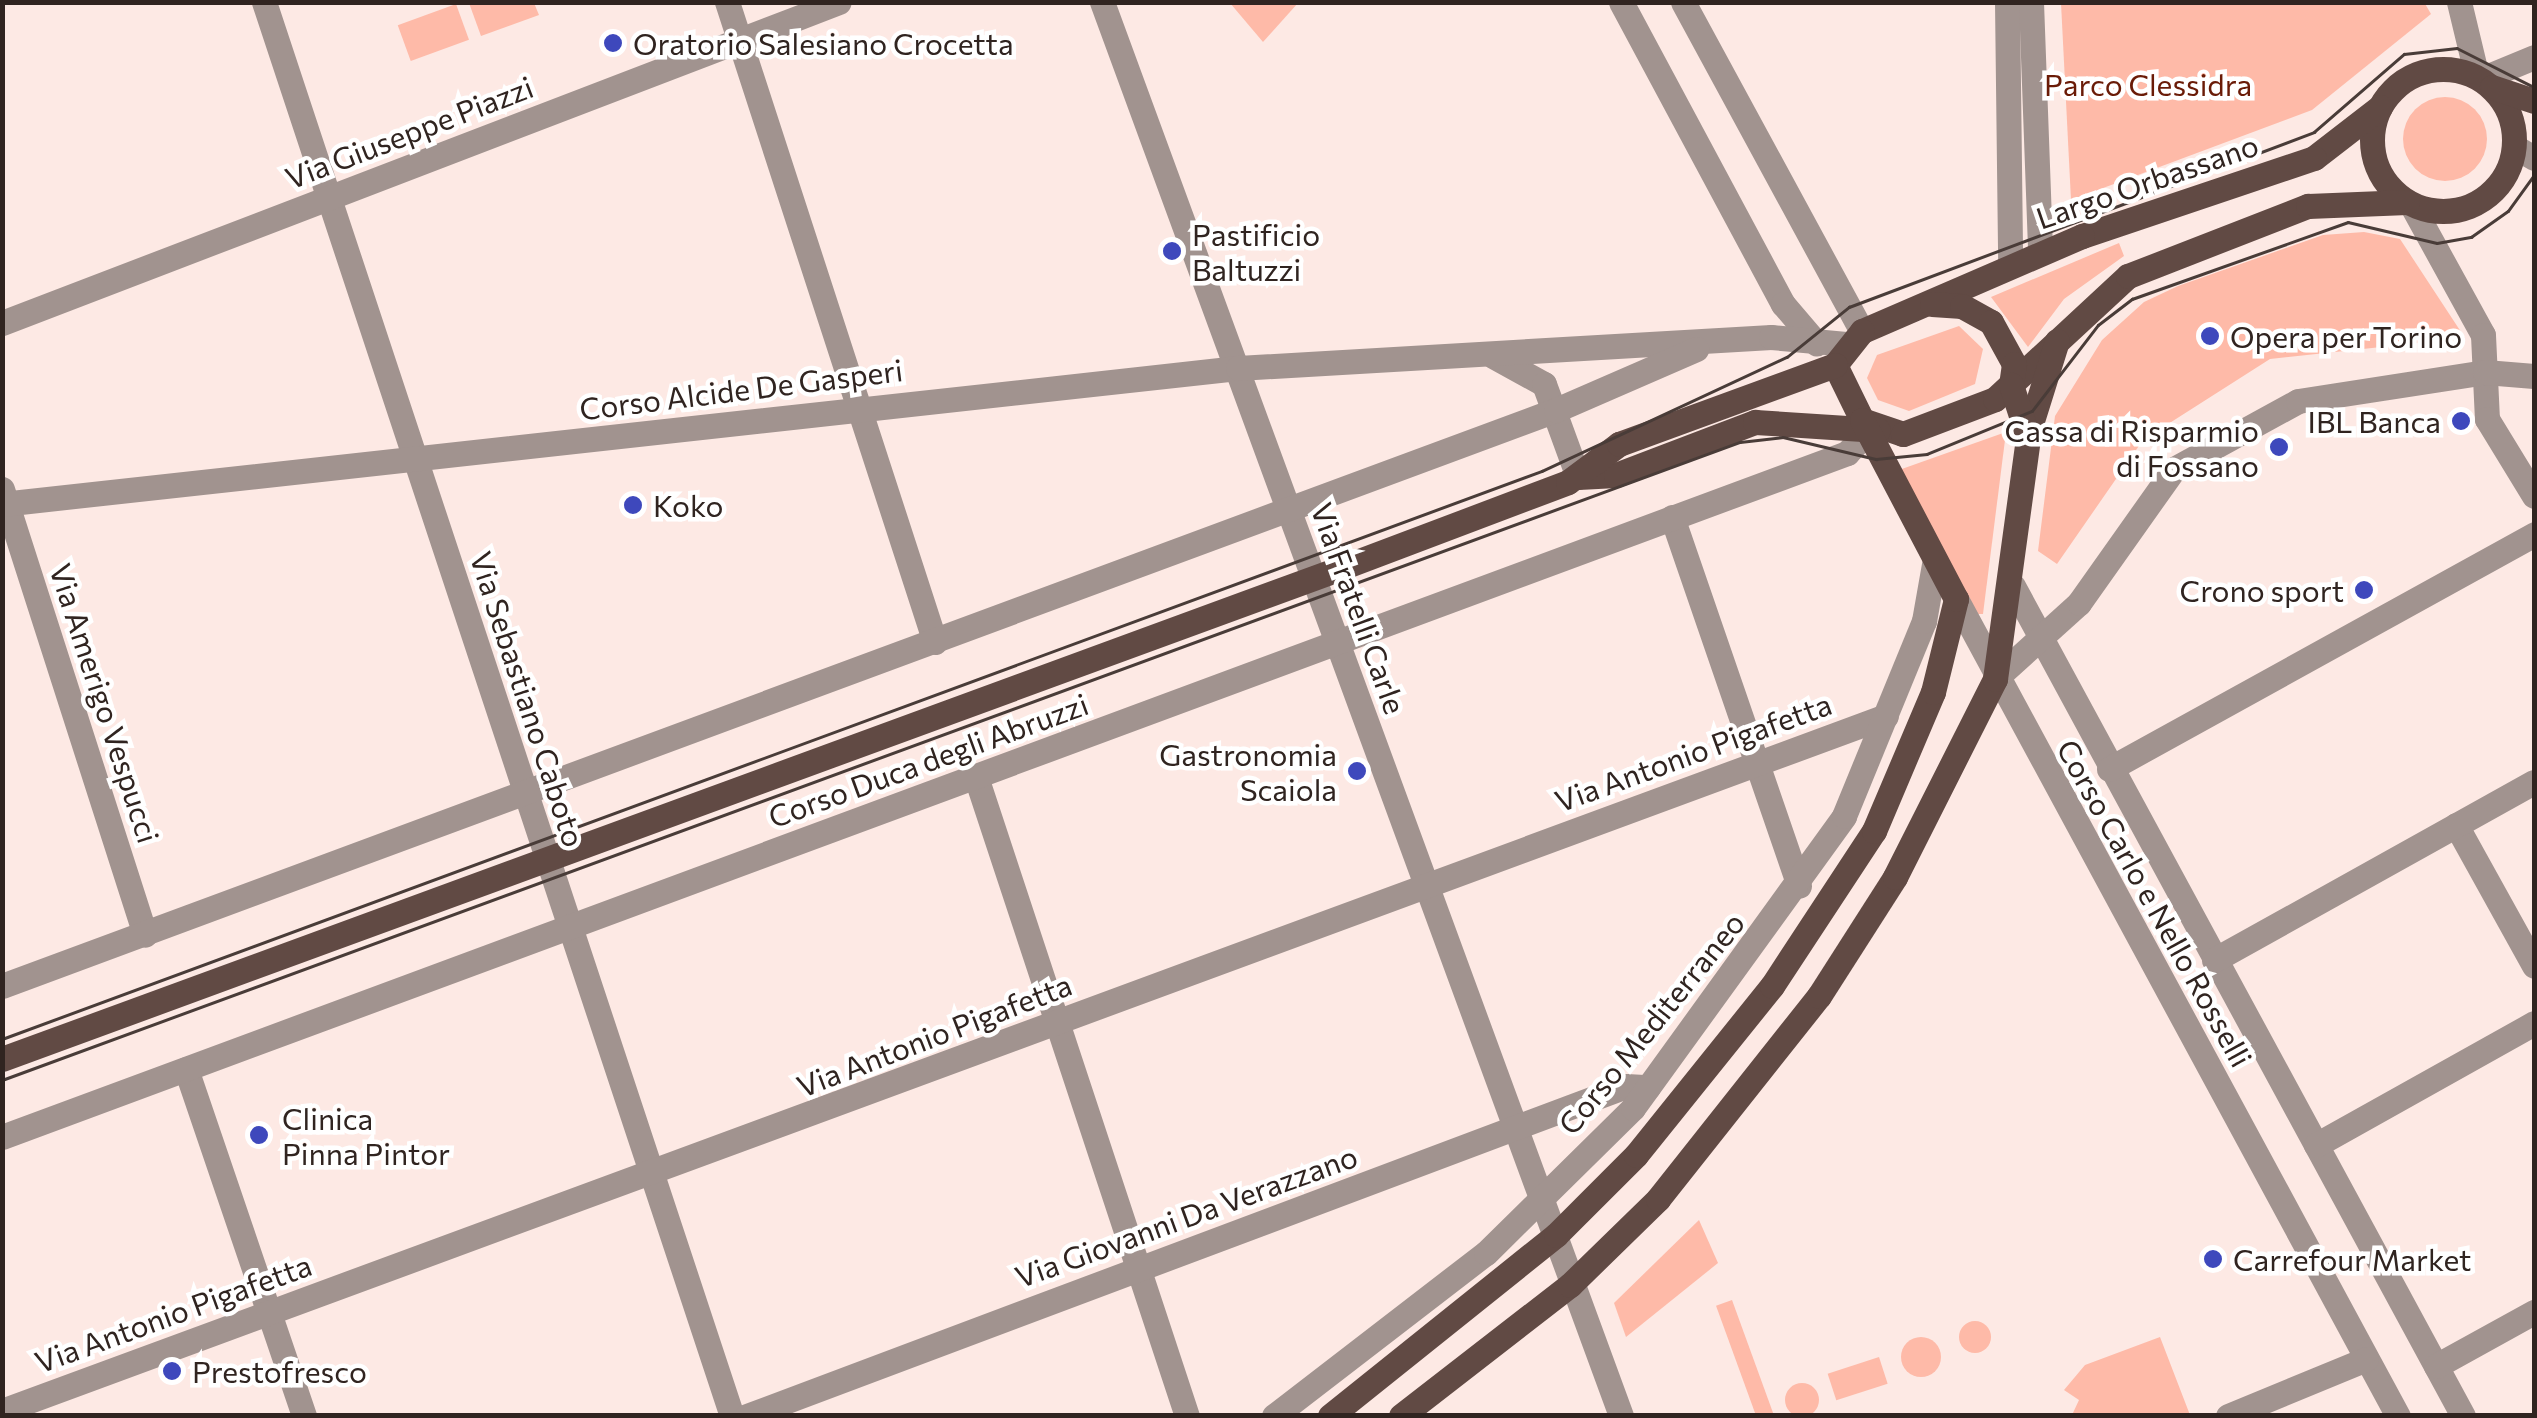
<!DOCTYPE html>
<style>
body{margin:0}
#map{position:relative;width:2537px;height:1418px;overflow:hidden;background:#fde9e4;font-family:Commissioner,sans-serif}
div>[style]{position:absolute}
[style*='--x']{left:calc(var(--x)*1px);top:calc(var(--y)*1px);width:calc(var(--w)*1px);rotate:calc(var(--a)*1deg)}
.green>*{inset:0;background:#febaa8;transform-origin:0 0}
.round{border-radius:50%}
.minor>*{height:25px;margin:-12.5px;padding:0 12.5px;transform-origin:12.5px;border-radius:12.5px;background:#a1938f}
.major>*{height:25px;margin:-12.5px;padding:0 12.5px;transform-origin:12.5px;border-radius:12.5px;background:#614a44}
.major>.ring{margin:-12.5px;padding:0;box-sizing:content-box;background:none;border:25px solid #614a44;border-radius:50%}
.tram>*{height:2.5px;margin:-1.25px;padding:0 1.25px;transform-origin:1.25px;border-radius:1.25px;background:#493c38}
.dots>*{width:28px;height:28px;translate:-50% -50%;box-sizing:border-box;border:5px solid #fff;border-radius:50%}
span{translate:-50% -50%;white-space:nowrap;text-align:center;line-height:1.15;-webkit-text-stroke:9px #fff;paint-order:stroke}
.poi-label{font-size:30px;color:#302420}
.left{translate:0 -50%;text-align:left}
.right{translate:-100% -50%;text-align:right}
.park-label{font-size:30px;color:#6a1b07}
.street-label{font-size:30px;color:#302420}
.frame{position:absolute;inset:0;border:5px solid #302420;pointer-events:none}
</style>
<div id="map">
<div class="green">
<div style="clip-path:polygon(2424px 2px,2431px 14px,2312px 110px,2071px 200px,2061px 3px)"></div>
<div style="clip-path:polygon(469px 3px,534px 3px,539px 15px,481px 36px)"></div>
<div style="clip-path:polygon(1230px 3px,1298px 3px,1263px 42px)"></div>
<div style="left:456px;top:4px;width:38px;height:62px;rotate:70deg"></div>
<div class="round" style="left:2403px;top:97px;width:84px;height:84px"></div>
<div style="clip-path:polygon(2364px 232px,2400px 239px,2465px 338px,2270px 359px,2143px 440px,2057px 564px,2038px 551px,2055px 416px,2102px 340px,2144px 302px,2178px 286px,2323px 235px)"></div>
<div style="clip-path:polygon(2119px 243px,2124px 256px,2064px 299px,2028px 347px,1991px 297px)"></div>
<div style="clip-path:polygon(1959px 326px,1983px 349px,1975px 384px,1909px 411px,1878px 400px,1867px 378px,1877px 355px)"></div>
<div style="clip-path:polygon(2006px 432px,1983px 614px,1976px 614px,1899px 470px)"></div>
<div style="clip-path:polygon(1699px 1220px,1718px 1263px,1626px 1337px,1614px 1303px)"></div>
<div style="left:1732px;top:1300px;width:122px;height:17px;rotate:70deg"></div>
<div class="round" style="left:1959px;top:1321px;width:32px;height:32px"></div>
<div class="round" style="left:1901px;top:1337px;width:40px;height:40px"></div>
<div style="clip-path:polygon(2160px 1337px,2190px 1415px,2072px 1415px,2079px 1400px,2064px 1390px,2085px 1365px)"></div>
<div style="left:1879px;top:1357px;width:28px;height:54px;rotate:72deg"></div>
<div class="round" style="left:1785px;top:1383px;width:34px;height:34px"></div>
</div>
<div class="minor">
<div style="--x:264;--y:2;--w:1489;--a:71.69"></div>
<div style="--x:727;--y:2;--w:673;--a:72"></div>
<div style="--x:1102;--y:2;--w:1506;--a:69.84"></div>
<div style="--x:1621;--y:2;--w:343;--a:61.8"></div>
<div style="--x:1783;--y:304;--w:52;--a:49.6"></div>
<div style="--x:1683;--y:2;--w:375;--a:61.5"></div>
<div style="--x:2007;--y:2;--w:263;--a:89.3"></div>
<div style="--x:2031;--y:2;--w:250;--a:87.9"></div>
<div style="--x:2459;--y:2;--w:77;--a:76.5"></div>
<div style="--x:2481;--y:79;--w:57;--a:-22.5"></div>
<div style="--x:2515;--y:147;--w:22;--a:30"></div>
<div style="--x:2411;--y:204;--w:149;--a:61.2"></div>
<div style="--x:2483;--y:335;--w:84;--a:87.3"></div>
<div style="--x:2487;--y:419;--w:90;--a:58.6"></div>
<div style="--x:2;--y:323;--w:896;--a:-20.98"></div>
<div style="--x:1493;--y:356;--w:58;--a:28.8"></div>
<div style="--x:1544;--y:384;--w:99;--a:69.9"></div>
<div style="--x:2;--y:489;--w:468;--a:72.2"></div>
<div style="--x:2;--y:504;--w:1243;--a:-6.28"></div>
<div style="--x:1238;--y:368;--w:534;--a:-3.33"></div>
<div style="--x:1771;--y:337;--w:75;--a:5.3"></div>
<div style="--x:1672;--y:517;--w:390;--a:71"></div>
<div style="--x:2013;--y:586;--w:944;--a:61.53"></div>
<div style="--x:1956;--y:599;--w:929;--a:61.59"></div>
<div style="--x:1995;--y:679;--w:113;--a:-42.1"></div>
<div style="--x:2079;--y:603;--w:164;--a:-54.7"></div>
<div style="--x:2174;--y:469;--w:141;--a:-28.7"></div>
<div style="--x:2298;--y:401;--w:189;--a:-8.8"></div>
<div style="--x:2485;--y:372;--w:49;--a:4.7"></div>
<div style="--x:2109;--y:769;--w:486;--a:-28.9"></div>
<div style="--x:976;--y:777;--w:673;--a:71.73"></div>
<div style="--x:2456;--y:825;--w:161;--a:61"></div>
<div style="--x:2214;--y:960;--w:366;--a:-29.1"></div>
<div style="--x:2;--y:986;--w:1657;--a:-20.34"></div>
<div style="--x:1556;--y:410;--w:153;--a:-23.5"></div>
<div style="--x:186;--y:1069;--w:367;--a:71.2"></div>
<div style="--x:2;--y:1137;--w:1968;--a:-20.34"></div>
<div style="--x:1847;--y:453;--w:29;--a:-46"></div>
<div style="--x:2316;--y:1145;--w:250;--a:-29.2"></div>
<div style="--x:2436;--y:1366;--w:112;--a:-28.9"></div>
<div style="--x:2;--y:1411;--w:2008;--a:-20.25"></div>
<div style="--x:747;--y:1416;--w:939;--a:-20.58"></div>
<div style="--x:1626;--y:1086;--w:22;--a:3"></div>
<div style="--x:1274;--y:1416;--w:267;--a:-37.6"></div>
<div style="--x:1486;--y:1253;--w:206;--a:-44.6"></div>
<div style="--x:1633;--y:1108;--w:360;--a:-54.1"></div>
<div style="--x:1844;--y:816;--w:211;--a:-67.7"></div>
<div style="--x:1924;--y:621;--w:58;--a:-80"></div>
<div style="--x:2228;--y:1416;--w:149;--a:-22.4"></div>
</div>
<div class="major">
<div class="ring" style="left:2372px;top:69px;width:117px;height:117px"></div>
<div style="--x:2492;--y:87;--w:44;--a:18.4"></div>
<div style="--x:2380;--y:107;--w:83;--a:142.3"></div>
<div style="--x:2314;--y:158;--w:245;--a:161.4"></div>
<div style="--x:2082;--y:236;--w:240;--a:156.6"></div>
<div style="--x:1862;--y:331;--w:43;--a:128.5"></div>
<div style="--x:1835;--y:365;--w:61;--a:63.9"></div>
<div style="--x:1862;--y:420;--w:43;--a:18.9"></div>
<div style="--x:1903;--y:434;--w:98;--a:-20.8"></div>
<div style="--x:1995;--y:399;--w:181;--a:-42.8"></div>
<div style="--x:2128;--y:276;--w:193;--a:-21.3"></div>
<div style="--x:2308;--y:206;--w:99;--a:-2.3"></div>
<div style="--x:1932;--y:304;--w:30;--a:4"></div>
<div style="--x:1962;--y:306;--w:33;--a:29"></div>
<div style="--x:1991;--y:322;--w:48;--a:61.3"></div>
<div style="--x:2014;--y:364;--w:21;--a:98"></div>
<div style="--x:2030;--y:427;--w:90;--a:-72.6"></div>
<div style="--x:1578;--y:477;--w:38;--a:-3"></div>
<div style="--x:1616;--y:475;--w:149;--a:-20.9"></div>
<div style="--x:1755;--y:422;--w:123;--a:3.7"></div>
<div style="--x:2;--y:1059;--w:1432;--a:-20.14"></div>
<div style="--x:1346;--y:566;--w:237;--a:-20.7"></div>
<div style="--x:1568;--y:482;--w:64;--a:-36.7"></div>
<div style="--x:1619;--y:444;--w:230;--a:-20.1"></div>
<div style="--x:1330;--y:1416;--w:290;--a:-38.7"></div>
<div style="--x:1556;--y:1235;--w:113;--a:-45"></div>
<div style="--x:1636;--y:1155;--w:217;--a:-51.2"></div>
<div style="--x:1772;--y:986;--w:186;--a:-56.7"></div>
<div style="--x:1874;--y:831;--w:151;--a:-67"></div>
<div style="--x:1933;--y:692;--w:96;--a:-76.1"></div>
<div style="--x:1956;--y:599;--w:202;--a:-117.7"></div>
<div style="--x:1401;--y:1416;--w:214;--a:-37.8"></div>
<div style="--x:1570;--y:1285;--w:123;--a:-44.3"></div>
<div style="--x:1658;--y:1199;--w:259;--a:-51.6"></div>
<div style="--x:1819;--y:996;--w:141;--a:-57.4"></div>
<div style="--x:1895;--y:877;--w:222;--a:-63.2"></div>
<div style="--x:1995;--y:679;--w:244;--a:-82.2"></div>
<div style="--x:2028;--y:437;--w:55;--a:-108.1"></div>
</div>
<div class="tram">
<div style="--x:2;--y:1039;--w:1641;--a:-20.25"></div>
<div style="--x:1542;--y:471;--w:270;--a:-25"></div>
<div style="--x:1787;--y:357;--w:80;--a:-38.9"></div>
<div style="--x:1849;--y:307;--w:497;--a:-20.6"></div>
<div style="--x:2314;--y:132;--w:119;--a:-40.9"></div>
<div style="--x:2404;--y:54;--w:53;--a:-6.5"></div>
<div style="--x:2457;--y:48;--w:86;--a:26.9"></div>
<div style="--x:2;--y:1080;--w:1851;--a:-20.16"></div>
<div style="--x:1740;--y:442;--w:43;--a:-6.6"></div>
<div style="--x:1783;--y:437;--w:96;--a:13.3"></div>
<div style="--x:1876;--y:459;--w:51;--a:-5.6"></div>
<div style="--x:1927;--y:454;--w:113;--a:-22.3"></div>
<div style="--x:2032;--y:411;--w:108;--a:-52.5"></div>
<div style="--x:2098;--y:325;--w:43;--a:-37.4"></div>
<div style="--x:2132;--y:299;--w:229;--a:-19.6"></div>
<div style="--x:2348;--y:222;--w:91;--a:13.3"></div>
<div style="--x:2437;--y:243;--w:35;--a:-10"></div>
<div style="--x:2471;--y:237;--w:45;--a:-35.1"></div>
<div style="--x:2508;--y:211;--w:44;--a:-54.2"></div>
</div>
<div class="dots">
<div style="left:613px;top:43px;background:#3e48bc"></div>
<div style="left:1172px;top:251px;background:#3e48bc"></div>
<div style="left:2210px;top:336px;background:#3e48bc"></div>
<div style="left:2461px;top:421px;background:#3e48bc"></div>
<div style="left:2279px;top:447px;background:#3e48bc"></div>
<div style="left:633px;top:505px;background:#3e48bc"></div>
<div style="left:2364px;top:590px;background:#3e48bc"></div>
<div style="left:1357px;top:771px;background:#3e48bc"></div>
<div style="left:259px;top:1135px;background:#3e48bc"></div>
<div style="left:2213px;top:1259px;background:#3e48bc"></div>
<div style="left:172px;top:1371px;background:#3e48bc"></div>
</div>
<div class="poi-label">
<span class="left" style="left:633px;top:43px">Oratorio Salesiano Crocetta</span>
<span class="left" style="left:1192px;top:251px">Pastificio<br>Baltuzzi</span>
<span class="left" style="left:2230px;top:336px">Opera per Torino</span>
<span class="right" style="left:2441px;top:421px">IBL Banca</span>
<span class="right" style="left:2259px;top:447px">Cassa di Risparmio<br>di Fossano</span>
<span class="left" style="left:653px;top:505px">Koko</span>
<span class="right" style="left:2344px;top:590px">Crono sport</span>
<span class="right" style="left:1337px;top:771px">Gastronomia<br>Scaiola</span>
<span class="left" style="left:282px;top:1135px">Clinica<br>Pinna Pintor</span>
<span class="left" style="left:2233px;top:1259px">Carrefour Market</span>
<span class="left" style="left:192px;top:1371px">Prestofresco</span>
</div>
<div class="park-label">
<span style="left:2148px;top:84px">Parco Clessidra</span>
</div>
<div class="street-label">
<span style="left:409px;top:132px;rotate:-21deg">Via Giuseppe Piazzi</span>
<span style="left:2147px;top:181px;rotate:-19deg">Largo Orbassano</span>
<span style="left:741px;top:389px;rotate:-7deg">Corso Alcide De Gasperi</span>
<span style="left:1359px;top:608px;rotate:70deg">Via Fratelli Carle</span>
<span style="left:528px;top:699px;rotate:72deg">Via Sebastiano Caboto</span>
<span style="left:105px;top:703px;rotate:72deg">Via Amerigo Vespucci</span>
<span style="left:1693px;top:752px;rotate:-20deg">Via Antonio Pigafetta</span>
<span style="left:928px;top:760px;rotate:-20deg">Corso Duca degli Abruzzi</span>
<span style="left:2155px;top:903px;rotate:61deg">Corso Carlo e Nello Rosselli</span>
<span style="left:1651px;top:1023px;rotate:-51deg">Corso Mediterraneo</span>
<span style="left:934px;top:1035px;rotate:-21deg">Via Antonio Pigafetta</span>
<span style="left:1186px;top:1216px;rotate:-20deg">Via Giovanni Da Verazzano</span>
<span style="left:173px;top:1313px;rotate:-20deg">Via Antonio Pigafetta</span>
</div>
<div class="frame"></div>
</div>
